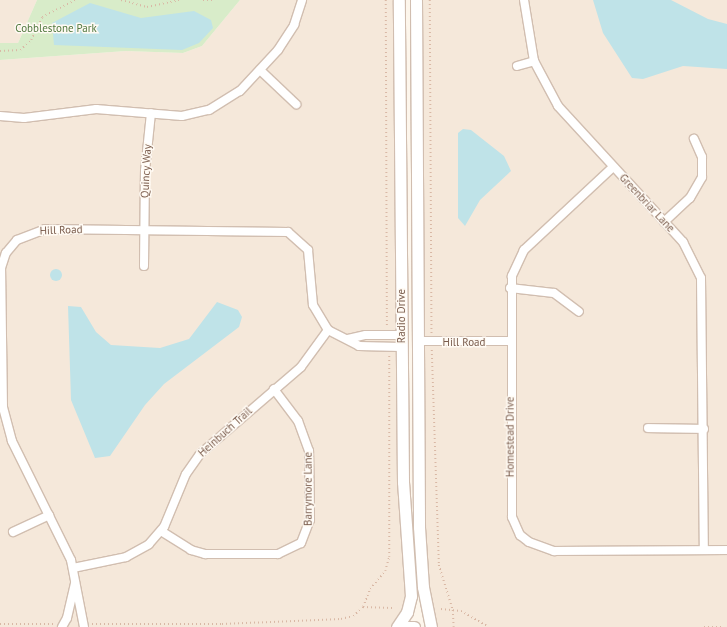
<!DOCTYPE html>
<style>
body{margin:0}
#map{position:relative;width:727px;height:627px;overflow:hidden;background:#fdf6ec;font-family:"PT Sans",sans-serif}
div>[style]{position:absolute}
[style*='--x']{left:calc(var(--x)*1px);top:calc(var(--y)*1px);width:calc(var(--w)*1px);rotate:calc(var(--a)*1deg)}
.residential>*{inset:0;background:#f5e8da}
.green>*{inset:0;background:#d8ecc9}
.water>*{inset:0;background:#bfe3e8}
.round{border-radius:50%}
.path>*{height:1.5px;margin-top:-0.75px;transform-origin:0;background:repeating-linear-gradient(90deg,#d9b8a5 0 1px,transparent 0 4px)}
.roads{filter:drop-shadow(1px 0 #d1beb0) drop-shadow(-1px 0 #d1beb0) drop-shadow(0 1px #d1beb0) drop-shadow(0 -1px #d1beb0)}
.minor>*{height:8px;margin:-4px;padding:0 4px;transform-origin:4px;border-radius:4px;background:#fff}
.secondary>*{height:11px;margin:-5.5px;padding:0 5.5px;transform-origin:5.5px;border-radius:5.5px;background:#fff}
span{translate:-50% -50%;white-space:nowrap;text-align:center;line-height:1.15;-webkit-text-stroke:3px #fffaf3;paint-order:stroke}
.park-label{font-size:11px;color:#537a41}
.street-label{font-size:11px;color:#7a5c4d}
</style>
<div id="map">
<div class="residential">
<div style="clip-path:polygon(0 0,37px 0,18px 43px,0 43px)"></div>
<div style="clip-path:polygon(240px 0,399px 0,401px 347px,411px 589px,397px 627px,0 627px,0 60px,126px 51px,183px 53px,202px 46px)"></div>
<div style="clip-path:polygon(416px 0,727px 0,727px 627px,432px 627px,426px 604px)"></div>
</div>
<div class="green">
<div style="clip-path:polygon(37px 0,240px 0,202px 46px,183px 53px,126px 51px,0 60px,0 43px,18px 43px)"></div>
</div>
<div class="water">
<div style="clip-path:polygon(593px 0,671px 0,708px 19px,727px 24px,727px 69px,683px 66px,643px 79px,632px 78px,603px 33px)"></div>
<div style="clip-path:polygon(90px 3px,141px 18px,194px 11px,211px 20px,213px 28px,199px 43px,182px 50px,54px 45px,52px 23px)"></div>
<div style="clip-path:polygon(463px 129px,471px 130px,504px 156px,511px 171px,480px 200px,465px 226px,458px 218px,458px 133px)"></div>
<div class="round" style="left:50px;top:269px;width:12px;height:12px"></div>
<div style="clip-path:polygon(217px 302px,238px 310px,242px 317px,239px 327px,164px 384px,145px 405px,110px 456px,95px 458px,71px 400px,68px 306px,81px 307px,96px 332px,111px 345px,160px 348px,189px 339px)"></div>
</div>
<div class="path">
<div style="--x:121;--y:0;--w:27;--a:15"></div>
<div style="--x:147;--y:7;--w:33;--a:-12"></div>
<div style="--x:203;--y:0;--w:12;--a:0"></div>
<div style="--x:386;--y:0;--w:328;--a:89.8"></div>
<div style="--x:430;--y:0;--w:334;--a:89.7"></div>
<div style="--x:0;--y:51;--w:20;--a:-3"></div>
<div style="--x:20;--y:50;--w:15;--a:-42"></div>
<div style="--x:31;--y:40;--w:25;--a:-64"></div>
<div style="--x:42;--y:17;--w:37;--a:-27"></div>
<div style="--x:432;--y:350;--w:215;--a:88.1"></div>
<div style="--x:439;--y:565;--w:47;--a:72.7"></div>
<div style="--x:453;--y:610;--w:17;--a:87"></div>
<div style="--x:363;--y:607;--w:19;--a:-69"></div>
<div style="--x:370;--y:589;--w:23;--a:-50"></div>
<div style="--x:385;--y:571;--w:15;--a:-74"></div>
<div style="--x:389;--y:557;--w:203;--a:-90"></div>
<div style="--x:441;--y:609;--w:20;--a:6"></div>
<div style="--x:461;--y:611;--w:32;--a:30"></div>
<div style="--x:0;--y:624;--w:54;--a:0"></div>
<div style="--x:92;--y:624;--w:130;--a:0"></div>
<div style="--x:222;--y:624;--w:119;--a:-2.4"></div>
<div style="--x:341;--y:619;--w:12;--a:-14"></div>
<div style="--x:353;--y:616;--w:13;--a:-42"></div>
<div style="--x:363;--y:607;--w:29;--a:2"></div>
<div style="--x:704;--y:627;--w:20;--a:0"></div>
</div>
<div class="roads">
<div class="minor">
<div style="--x:524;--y:0;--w:62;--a:80.7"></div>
<div style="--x:534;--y:61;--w:51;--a:61.9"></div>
<div style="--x:558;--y:106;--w:185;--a:47.4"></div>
<div style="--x:683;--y:242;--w:40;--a:63.4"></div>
<div style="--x:701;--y:278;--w:272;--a:89.4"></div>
<div style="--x:517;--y:66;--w:18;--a:-16"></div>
<div style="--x:260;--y:70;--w:50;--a:43.4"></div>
<div style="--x:0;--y:116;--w:24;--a:5"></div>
<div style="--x:24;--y:118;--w:73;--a:-7.1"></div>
<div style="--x:96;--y:109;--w:86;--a:4.7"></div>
<div style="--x:182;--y:116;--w:28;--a:-13"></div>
<div style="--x:209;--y:110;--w:36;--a:-32"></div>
<div style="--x:240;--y:91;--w:56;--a:-47.2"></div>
<div style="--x:278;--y:50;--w:30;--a:-57"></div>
<div style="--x:294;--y:25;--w:26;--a:-72"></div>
<div style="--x:613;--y:167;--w:122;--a:137"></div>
<div style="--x:524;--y:250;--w:29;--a:115"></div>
<div style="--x:512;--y:276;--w:241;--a:90"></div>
<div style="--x:512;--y:517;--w:20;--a:66"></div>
<div style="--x:520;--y:535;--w:11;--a:38"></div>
<div style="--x:529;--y:542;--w:27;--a:20"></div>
<div style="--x:554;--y:551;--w:173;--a:-0.3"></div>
<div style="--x:664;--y:222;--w:35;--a:-43"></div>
<div style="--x:690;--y:198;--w:24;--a:-60"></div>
<div style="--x:702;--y:177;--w:20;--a:-90"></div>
<div style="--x:702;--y:157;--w:20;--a:-114"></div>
<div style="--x:144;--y:266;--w:95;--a:-89.4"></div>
<div style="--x:145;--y:171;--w:58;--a:-84.1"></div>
<div style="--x:510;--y:288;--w:44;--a:6.5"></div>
<div style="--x:554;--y:293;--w:31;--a:37"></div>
<div style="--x:348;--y:339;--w:18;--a:-13"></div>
<div style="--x:366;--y:335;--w:35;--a:0"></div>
<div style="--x:418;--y:341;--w:91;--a:0"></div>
<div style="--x:648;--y:428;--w:56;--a:1"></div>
<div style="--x:161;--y:531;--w:36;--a:32"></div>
<div style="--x:191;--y:550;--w:15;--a:16"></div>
<div style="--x:205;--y:554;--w:73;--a:0"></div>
<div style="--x:278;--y:554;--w:25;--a:-26"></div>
<div style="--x:301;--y:543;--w:25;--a:-69"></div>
<div style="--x:310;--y:520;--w:69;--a:-90.8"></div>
<div style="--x:309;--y:451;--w:32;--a:-110"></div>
<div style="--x:298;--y:421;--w:40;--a:-127"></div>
<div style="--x:13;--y:532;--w:40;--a:-25"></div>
<div style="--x:73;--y:568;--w:54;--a:-11.7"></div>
<div style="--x:126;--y:557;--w:26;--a:-29"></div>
<div style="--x:149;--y:544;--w:23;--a:-49"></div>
<div style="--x:164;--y:527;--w:57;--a:-67.5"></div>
<div style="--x:186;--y:474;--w:24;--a:-55"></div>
<div style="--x:200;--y:454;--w:133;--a:-40.7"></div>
<div style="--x:301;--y:367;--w:46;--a:-53.9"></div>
<div style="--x:62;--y:627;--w:10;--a:-61"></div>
<div style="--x:67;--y:618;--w:36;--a:-77"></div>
<div style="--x:84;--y:627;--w:68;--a:-101"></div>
<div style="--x:71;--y:560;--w:133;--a:-116.4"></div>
<div style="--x:12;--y:441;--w:34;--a:-105"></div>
<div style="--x:3;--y:408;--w:140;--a:-90.8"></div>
<div style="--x:1;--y:268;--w:16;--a:-72"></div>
<div style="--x:6;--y:253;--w:17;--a:-50"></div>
<div style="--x:17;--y:240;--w:30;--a:-21"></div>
<div style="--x:45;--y:229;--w:243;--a:0.7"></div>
<div style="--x:288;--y:232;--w:27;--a:42"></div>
<div style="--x:308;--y:250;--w:55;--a:84.8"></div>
<div style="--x:313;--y:305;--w:29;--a:59"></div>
<div style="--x:328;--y:330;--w:35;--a:27"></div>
<div style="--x:359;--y:346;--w:42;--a:1.4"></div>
</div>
<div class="secondary">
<div style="--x:416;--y:0;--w:527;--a:89.67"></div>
<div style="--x:419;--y:527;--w:60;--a:86.2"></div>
<div style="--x:423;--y:587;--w:41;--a:78.7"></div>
<div style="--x:397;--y:627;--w:18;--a:-56"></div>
<div style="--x:407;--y:612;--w:16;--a:-76"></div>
<div style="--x:411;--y:596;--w:114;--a:-94"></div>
<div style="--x:403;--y:482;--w:482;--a:-90.5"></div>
<div style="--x:407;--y:627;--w:7;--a:0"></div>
</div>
</div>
<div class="park-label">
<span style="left:56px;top:28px">Cobblestone Park</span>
</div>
<div class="street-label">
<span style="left:146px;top:171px;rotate:-87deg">Quincy Way</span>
<span style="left:647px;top:203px;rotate:47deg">Greenbriar Lane</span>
<span style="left:61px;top:230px;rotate:-2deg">Hill Road</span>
<span style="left:401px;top:316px;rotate:-90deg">Radio Drive</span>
<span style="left:464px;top:342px">Hill Road</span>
<span style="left:225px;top:432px;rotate:-42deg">Heinbuch Trail</span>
<span style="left:510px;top:437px;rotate:-90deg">Homestead Drive</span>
<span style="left:308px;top:489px;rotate:-90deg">Barrymore Lane</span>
</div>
</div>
